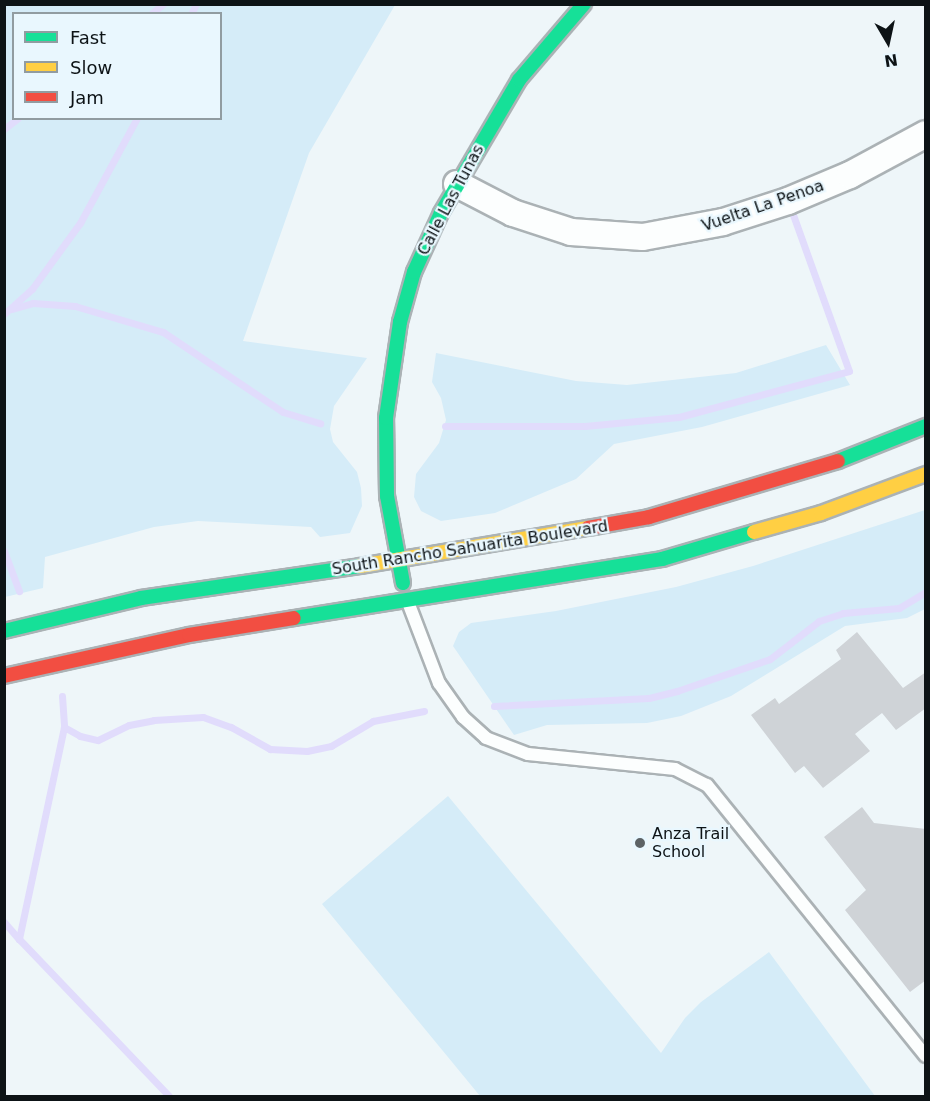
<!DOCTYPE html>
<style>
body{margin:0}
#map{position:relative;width:930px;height:1101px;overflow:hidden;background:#eef6f9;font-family:"DejaVu Sans",sans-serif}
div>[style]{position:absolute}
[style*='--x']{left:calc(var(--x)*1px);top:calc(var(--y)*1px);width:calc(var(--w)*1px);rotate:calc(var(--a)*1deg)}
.green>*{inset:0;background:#d5ecf8}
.stream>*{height:7px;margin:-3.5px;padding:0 3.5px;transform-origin:3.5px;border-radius:3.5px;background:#e1dcfc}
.building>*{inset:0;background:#cfd3d7}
.roads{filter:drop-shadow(2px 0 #abb2b5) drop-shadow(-2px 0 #abb2b5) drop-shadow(0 2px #abb2b5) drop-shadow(0 -2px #abb2b5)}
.lane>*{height:12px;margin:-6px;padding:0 6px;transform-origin:6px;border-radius:6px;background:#fcfefe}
.street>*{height:26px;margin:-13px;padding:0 13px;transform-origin:13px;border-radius:13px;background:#fcfefe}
.fast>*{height:14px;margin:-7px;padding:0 7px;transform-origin:7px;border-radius:7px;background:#16e098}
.slow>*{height:14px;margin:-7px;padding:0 7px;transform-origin:7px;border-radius:7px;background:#ffcf43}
.jam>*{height:14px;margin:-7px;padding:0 7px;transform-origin:7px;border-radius:7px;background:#f24e42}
.dots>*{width:16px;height:16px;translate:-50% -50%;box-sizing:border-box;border:3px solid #e9f7fe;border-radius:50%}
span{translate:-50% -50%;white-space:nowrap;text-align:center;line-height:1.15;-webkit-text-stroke:4.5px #e9f7fe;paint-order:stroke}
.street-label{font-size:16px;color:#0d1316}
.poi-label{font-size:16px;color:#0d1316}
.left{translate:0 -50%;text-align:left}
.frame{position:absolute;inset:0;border:6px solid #0d1316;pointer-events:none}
.legend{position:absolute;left:12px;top:12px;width:210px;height:108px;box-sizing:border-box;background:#e9f7fe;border:2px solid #919ca1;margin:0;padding:8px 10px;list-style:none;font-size:18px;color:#0d1316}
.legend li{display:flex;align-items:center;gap:12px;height:30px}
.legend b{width:30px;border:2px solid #919ca1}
.north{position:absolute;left:858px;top:12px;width:60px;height:60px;-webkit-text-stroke:4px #e9f7fe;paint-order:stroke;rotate:171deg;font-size:16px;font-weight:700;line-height:24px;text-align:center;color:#0d1316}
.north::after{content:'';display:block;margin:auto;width:21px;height:27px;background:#0d1316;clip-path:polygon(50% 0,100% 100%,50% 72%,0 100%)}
</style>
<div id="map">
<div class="green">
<div style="clip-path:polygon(evenodd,4px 5px,395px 5px,309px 153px,243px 341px,367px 358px,334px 406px,330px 429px,333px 442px,357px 472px,361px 488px,362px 506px,350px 533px,320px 537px,311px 527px,198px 521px,154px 527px,45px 557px,43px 588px,5px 597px,4px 5px,14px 14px,220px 14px,220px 118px,14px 118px,14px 14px)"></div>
<div style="clip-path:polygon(826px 345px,850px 385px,702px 427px,614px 444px,576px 479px,495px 513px,441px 521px,421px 511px,414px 497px,416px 474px,439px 443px,446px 420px,441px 398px,432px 382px,436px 353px,576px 381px,627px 385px,736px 373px)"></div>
<div style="clip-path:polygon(925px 510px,925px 609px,907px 618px,845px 626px,731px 696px,681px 716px,647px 723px,547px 725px,514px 735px,453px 646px,459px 632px,471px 623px,556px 611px,676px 587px,753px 566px)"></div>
<div style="clip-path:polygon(448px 796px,661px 1053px,685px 1018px,701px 1002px,769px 952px,875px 1096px,480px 1096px,322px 904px)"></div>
</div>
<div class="stream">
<div style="--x:151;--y:14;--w:16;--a:-40"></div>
<div style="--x:191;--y:14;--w:11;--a:-63"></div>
<div style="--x:4;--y:129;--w:18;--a:-38"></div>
<div style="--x:12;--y:309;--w:22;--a:-16"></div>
<div style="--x:33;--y:303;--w:42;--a:4.1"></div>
<div style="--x:75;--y:306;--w:92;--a:16.5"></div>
<div style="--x:163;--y:332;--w:144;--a:33.7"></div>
<div style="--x:283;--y:412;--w:39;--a:17"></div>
<div style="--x:4;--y:314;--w:38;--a:-42"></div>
<div style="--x:32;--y:289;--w:82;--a:-54"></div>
<div style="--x:80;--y:223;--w:119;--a:-61.5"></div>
<div style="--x:445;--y:426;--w:140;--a:0"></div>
<div style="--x:585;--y:426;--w:94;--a:-5.5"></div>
<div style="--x:679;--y:417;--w:176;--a:-15.1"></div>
<div style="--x:849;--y:371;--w:166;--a:-109.7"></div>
<div style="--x:4;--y:551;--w:43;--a:69.4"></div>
<div style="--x:62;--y:696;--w:31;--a:86"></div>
<div style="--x:64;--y:727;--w:217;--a:102"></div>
<div style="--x:19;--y:939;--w:217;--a:46.3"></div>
<div style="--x:494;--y:706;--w:155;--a:-3"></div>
<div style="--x:649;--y:698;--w:29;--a:-14"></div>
<div style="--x:677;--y:691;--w:98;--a:-19"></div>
<div style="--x:770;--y:659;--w:62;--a:-37.8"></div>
<div style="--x:819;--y:621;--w:25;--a:-18"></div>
<div style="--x:843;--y:613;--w:56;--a:-5.1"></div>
<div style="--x:899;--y:608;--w:31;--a:-31"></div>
<div style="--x:64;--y:727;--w:18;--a:29"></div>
<div style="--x:80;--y:736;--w:18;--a:13"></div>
<div style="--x:98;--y:740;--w:34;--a:-26"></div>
<div style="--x:129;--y:725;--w:25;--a:-11"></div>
<div style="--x:154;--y:720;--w:49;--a:-3.5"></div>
<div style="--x:203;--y:717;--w:30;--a:20"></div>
<div style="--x:231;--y:727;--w:45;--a:29.4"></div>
<div style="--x:270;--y:749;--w:37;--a:3"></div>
<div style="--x:307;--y:751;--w:25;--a:-12"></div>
<div style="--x:331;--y:746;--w:49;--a:-30.8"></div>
<div style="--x:373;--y:721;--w:52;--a:-11.1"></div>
<div style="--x:4;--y:922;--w:23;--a:49"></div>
</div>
<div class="building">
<div style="clip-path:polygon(857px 632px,903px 688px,926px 672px,926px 708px,896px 730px,882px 713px,855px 734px,870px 751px,823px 788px,804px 766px,795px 773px,751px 715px,775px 698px,779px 704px,841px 659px,836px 650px)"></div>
<div style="clip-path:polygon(862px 807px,874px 823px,926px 829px,926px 980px,910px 992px,845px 910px,866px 890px,824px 837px)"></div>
</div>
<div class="roads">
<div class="lane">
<div style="--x:408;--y:602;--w:87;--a:69.1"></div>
<div style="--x:439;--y:683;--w:42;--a:54.8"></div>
<div style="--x:463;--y:717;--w:31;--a:42"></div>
<div style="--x:486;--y:738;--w:45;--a:20.9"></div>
<div style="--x:528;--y:754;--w:148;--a:5.8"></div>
<div style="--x:675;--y:769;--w:36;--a:27"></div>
<div style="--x:707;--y:785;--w:348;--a:51.1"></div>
</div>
<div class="street">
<div style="--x:457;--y:184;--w:63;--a:27.4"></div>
<div style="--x:513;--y:213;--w:61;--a:18.1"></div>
<div style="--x:571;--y:232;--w:72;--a:4"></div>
<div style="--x:643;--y:237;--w:81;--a:-10.6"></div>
<div style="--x:723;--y:222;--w:68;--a:-17.9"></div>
<div style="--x:788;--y:201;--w:67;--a:-22.8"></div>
<div style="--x:850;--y:175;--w:86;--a:-28.3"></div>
</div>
<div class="fast">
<div style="--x:838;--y:461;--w:95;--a:-21.7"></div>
<div style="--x:403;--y:583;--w:88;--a:-100.4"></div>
<div style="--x:387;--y:496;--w:78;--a:-90.7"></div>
<div style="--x:386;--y:418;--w:97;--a:-81.7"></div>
<div style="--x:400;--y:322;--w:52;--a:-74.4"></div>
<div style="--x:414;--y:272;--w:65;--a:-65.4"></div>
<div style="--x:441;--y:213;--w:154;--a:-59.6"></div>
<div style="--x:519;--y:80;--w:100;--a:-49.5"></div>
<div style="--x:294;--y:618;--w:373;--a:-9.1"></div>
<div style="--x:662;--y:559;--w:96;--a:-16.4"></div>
<div style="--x:4;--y:631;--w:141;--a:-13.5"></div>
<div style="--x:141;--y:598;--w:221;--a:-8.3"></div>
</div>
<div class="slow">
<div style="--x:754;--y:532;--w:70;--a:-15.8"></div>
<div style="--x:821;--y:513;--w:112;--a:-20.4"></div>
<div style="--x:360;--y:566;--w:231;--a:-9.5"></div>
</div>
<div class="jam">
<div style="--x:588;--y:528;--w:62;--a:-10.2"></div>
<div style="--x:649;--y:517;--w:197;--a:-16.5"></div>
<div style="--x:4;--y:676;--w:189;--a:-12.5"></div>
<div style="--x:189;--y:635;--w:106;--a:-9.2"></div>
</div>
</div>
<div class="dots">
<div style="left:640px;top:843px;background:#5c6265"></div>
</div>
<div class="street-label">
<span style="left:451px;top:200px;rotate:-62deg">Calle Las Tunas</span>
<span style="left:763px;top:206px;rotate:-19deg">Vuelta La Penoa</span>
<span style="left:470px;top:548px;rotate:-9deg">South Rancho Sahuarita Boulevard</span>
</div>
<div class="poi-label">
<span class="left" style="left:652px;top:843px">Anza Trail<br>School</span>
</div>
<div class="frame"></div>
<ul class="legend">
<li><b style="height:8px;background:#16e098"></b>Fast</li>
<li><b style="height:8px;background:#ffcf43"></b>Slow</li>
<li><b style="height:8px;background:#f24e42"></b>Jam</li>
</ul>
<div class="north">N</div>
</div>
